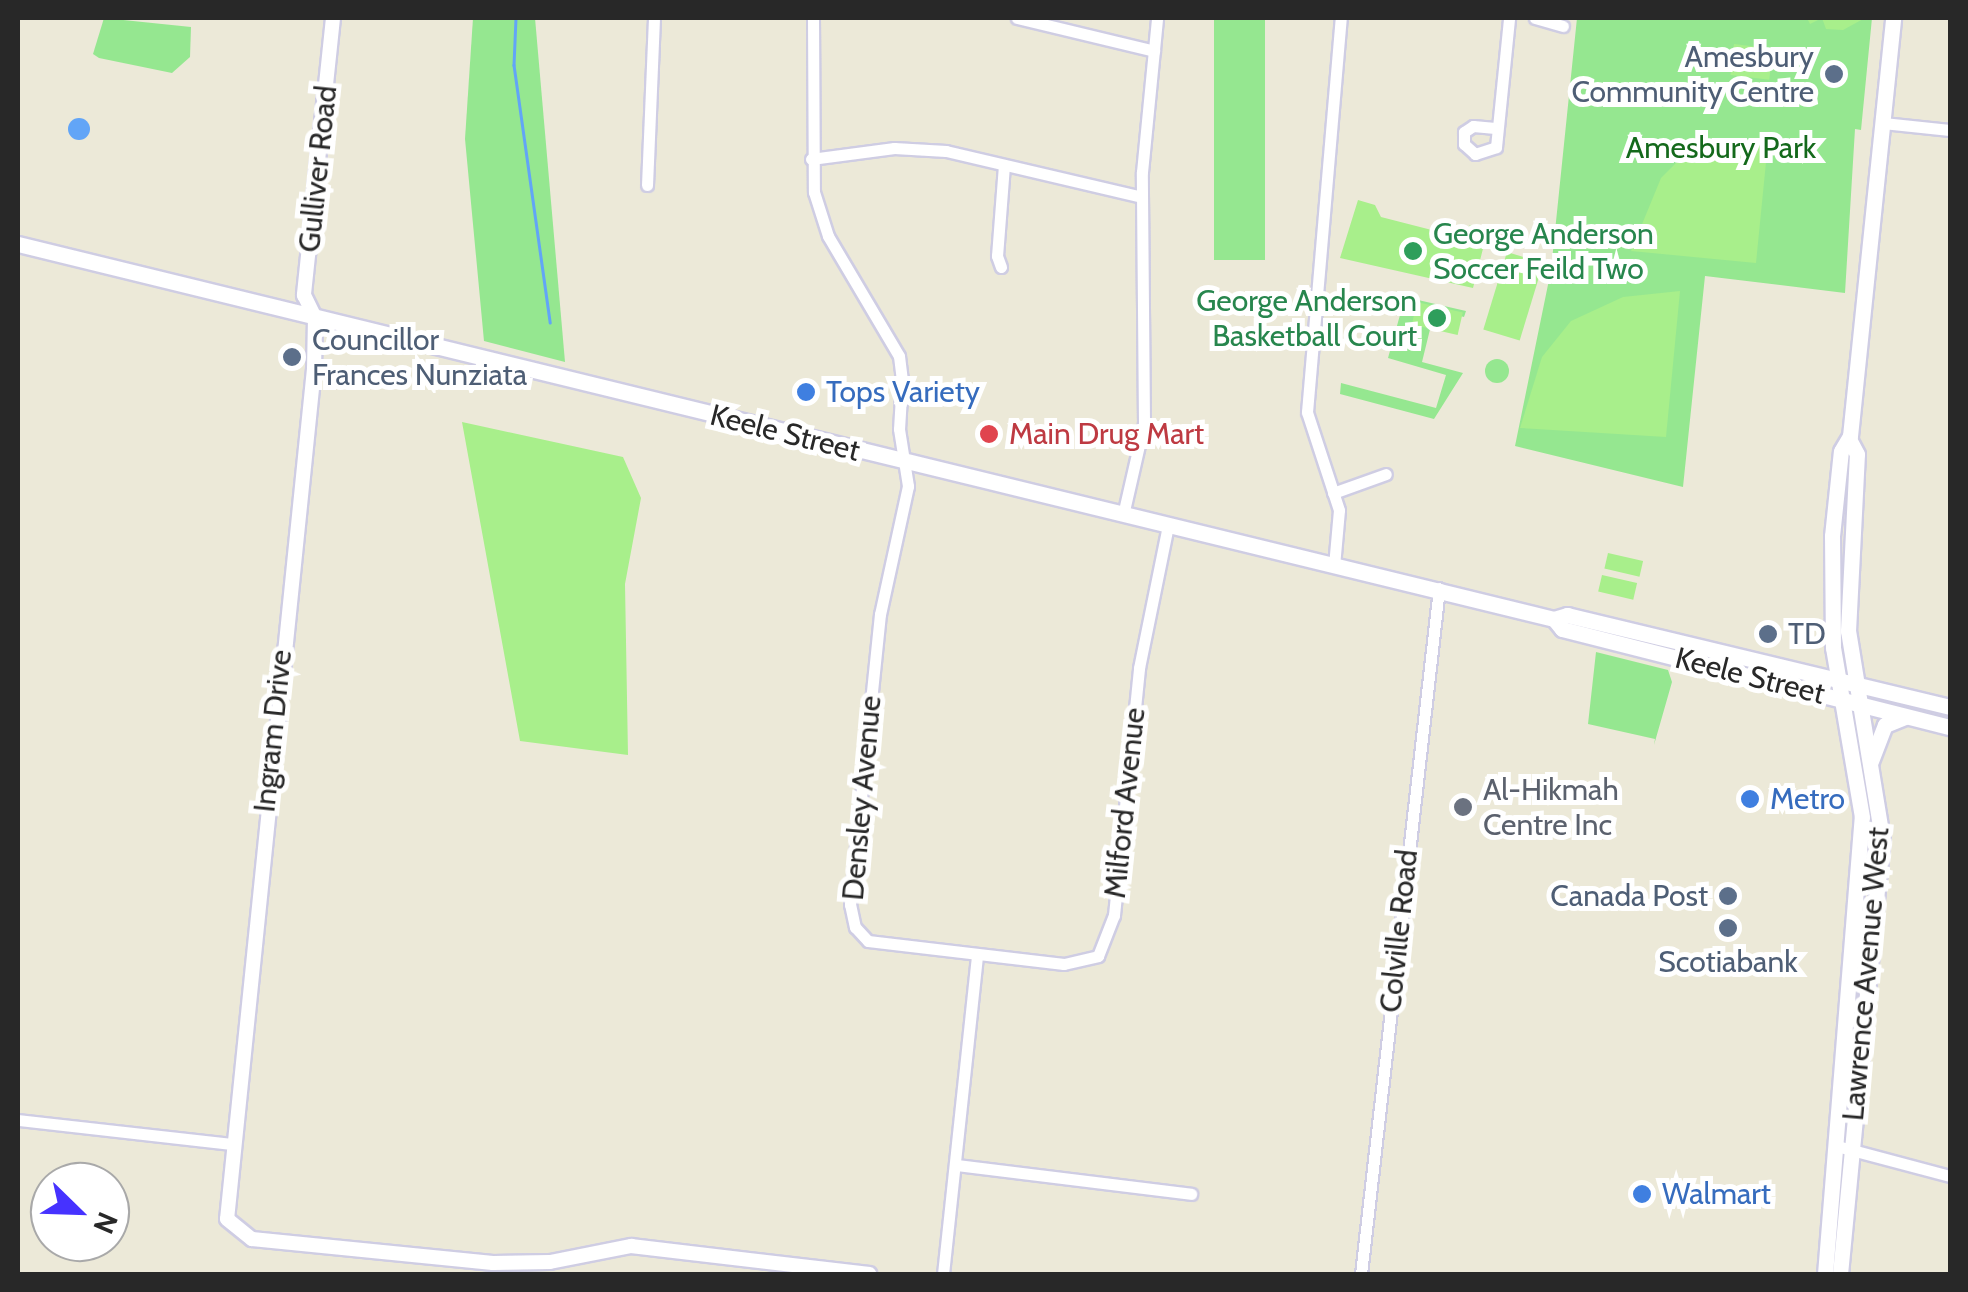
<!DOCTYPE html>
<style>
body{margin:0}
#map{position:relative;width:1968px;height:1292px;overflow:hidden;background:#ece9d8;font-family:Cabin,sans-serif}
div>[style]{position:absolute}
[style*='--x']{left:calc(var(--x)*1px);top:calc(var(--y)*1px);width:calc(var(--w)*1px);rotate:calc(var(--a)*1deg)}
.green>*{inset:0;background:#95e790;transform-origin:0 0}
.round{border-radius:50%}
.pitch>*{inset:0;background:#a8ef8b;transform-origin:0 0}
.water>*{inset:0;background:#62a5f7}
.stream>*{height:2.5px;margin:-1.25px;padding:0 1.25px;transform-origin:1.25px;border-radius:1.25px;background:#62a5f7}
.roads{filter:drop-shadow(2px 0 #cfcde3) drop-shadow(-2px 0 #cfcde3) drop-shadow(0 2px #cfcde3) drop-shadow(0 -2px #cfcde3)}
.minor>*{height:11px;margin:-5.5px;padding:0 5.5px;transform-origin:5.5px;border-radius:5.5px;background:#fff}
.tertiary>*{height:14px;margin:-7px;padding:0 7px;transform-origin:7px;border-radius:7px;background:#fff}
.secondary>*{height:15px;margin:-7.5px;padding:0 7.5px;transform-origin:7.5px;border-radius:7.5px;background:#fff}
.dots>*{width:28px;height:28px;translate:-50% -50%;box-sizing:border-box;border:5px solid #fff;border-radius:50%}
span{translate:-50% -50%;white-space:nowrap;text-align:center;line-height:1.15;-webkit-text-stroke:10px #fff;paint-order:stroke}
.service-label{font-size:30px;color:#4e5e75}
.right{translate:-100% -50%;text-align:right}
.left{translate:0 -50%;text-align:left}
.park-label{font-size:30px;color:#14691b}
.street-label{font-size:30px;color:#282828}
.leisure-label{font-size:30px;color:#27864d}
.shop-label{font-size:30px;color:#366cbe}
.health-label{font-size:30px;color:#be3a42}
.worship-label{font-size:30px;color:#5b616d}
.frame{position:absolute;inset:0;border:20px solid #282828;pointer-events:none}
.north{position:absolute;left:30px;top:1162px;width:100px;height:100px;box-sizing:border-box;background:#fff;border:2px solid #a9a9a9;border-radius:50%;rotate:113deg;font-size:28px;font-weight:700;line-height:40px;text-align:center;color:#282828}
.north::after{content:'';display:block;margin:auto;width:35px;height:45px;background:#4632ff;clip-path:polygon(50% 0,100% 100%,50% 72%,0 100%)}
</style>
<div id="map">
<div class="green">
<div style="clip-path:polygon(104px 18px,191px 27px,190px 57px,172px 73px,99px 58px,93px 54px)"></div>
<div style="clip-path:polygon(473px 18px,535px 18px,565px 362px,484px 341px,465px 139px)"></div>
<div style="left:1214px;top:18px;width:51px;height:242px"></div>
<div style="clip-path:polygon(1577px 18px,1872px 18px,1861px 130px,1855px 129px,1845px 293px,1705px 276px,1683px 487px,1515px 446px,1551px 270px)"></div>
<div style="clip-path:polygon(1405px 297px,1466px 311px,1464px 317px,1435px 309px,1422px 362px,1463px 373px,1434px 419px,1340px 394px,1341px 383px,1436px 408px,1446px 375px,1388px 358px)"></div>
<div class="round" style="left:1485px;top:359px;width:24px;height:24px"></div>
<div style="clip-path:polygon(1596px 652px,1668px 670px,1672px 682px,1654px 745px,1655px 739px,1588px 724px)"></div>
</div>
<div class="pitch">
<div style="clip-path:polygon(1807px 18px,1865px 18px,1843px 30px,1826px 29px,1822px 18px,1810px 24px)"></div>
<div style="left:1734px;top:44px;width:39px;height:12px;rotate:7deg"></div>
<div style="left:1732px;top:63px;width:39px;height:12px;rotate:7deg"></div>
<div style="clip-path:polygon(1711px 142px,1768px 142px,1756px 263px,1631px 251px,1661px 178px,1684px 155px)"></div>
<div style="clip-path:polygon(1358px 200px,1375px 205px,1381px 217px,1459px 237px,1470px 225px,1488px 229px,1473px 288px,1340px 258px)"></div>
<div style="left:1507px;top:252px;width:38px;height:81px;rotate:17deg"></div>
<div style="clip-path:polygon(1680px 291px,1666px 437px,1520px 428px,1542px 357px,1571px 321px,1623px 297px)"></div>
<div style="left:1417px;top:302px;width:47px;height:23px;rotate:13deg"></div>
<div style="clip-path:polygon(462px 422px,623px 457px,641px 498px,625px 584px,628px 755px,520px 741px)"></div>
<div style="left:1608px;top:553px;width:36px;height:16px;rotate:13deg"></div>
<div style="left:1602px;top:575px;width:36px;height:17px;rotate:13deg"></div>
</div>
<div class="water">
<div class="round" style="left:68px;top:118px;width:22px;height:22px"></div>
</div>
<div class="stream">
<div style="--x:516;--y:18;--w:47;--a:92.4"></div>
<div style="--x:514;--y:65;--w:260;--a:82"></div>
</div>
<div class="roads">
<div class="minor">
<div style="--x:813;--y:18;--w:174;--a:89.7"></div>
<div style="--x:814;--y:192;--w:46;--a:72.3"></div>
<div style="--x:828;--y:236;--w:139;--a:59.4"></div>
<div style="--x:899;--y:356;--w:23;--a:83"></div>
<div style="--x:902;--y:379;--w:50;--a:93.4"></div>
<div style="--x:899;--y:429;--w:58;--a:81"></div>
<div style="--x:908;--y:486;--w:131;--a:102.3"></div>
<div style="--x:880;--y:614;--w:292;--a:95.9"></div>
<div style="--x:850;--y:904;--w:24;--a:78"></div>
<div style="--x:855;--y:927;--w:19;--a:47"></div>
<div style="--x:868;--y:941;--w:197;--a:6.7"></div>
<div style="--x:1064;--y:964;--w:35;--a:-13"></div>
<div style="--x:1098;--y:956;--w:44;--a:-68.7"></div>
<div style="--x:1114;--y:915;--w:248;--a:-84.2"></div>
<div style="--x:1139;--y:668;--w:146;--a:-78.5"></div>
<div style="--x:1017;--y:18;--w:141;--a:13.5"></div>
<div style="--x:1535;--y:18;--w:29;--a:16"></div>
<div style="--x:1883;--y:123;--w:67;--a:6"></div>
<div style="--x:1495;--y:128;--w:22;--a:-175"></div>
<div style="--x:1473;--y:126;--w:11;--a:146"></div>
<div style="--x:1464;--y:132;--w:12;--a:90"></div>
<div style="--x:1464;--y:144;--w:15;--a:42"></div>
<div style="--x:1475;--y:154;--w:22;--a:-18"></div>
<div style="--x:1496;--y:147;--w:130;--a:-84.2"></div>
<div style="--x:811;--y:159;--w:84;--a:-7.5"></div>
<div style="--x:894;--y:148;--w:52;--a:3.3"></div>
<div style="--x:946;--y:151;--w:201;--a:13.2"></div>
<div style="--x:647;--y:185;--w:167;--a:-87.6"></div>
<div style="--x:1001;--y:267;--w:12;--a:-110"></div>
<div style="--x:997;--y:256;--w:91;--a:-85.6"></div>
<div style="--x:1333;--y:493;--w:56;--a:-19.7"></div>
<div style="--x:1123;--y:515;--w:94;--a:-77.1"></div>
<div style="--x:1144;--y:423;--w:251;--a:-90.5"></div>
<div style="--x:1142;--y:172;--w:155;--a:-84.4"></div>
<div style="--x:1334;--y:566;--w:56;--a:-84.9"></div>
<div style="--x:1339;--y:510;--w:103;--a:-108.1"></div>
<div style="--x:1307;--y:412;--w:395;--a:-85.1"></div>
<div style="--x:18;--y:1120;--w:214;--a:6.4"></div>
<div style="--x:1837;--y:1146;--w:117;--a:14.9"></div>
<div style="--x:956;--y:1165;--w:237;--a:7"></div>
<div style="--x:943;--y:1274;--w:319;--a:-83.9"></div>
<div style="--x:1361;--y:1274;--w:690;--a:-83.51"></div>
</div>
<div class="tertiary">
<div style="--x:333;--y:18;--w:279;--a:96"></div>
<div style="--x:304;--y:295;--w:25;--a:64"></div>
<div style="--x:315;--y:318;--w:51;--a:91.1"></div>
<div style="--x:314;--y:369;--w:854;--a:95.84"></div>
<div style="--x:227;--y:1219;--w:32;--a:39"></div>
<div style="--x:252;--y:1239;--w:242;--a:5.7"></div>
<div style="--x:493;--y:1263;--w:57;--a:-1"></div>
<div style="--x:550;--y:1262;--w:83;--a:-11.2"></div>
<div style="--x:631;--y:1246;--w:240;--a:6.7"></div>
</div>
<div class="secondary">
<div style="--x:18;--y:244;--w:1581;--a:13.72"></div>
<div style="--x:1554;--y:619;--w:14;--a:-17"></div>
<div style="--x:1567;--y:615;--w:394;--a:13.5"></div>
<div style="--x:1554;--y:619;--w:13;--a:51"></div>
<div style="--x:1562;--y:629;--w:400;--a:14.2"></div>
<div style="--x:1871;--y:761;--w:39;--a:-69"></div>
<div style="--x:1885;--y:725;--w:22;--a:-22"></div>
<div style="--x:1825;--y:1274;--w:458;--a:-85.4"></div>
<div style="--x:1862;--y:817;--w:171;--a:-99.7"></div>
<div style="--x:1833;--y:648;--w:112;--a:-90.5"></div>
<div style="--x:1832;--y:536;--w:85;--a:-84"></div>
<div style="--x:1841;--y:451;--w:17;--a:-59"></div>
<div style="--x:1850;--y:436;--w:420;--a:-84.1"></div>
<div style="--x:1840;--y:1274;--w:438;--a:-84.5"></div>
<div style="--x:1882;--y:838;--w:210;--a:-99.3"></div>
<div style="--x:1848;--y:631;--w:177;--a:-87.1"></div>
<div style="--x:1857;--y:454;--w:17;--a:-118"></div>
</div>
</div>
<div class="dots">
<div style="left:1834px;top:74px;background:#5c6f8a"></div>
<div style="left:1413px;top:251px;background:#2e9e5b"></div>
<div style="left:1437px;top:318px;background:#2e9e5b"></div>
<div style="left:292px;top:357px;background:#5c6f8a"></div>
<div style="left:806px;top:392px;background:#3f7fe0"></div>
<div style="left:989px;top:434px;background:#e0444e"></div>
<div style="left:1768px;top:634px;background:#5c6f8a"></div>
<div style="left:1750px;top:799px;background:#3f7fe0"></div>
<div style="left:1463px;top:807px;background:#6b7280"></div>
<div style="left:1728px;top:896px;background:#5c6f8a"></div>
<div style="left:1728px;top:928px;background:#5c6f8a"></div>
<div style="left:1642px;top:1194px;background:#3f7fe0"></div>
</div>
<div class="service-label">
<span class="right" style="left:1814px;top:74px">Amesbury<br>Community Centre</span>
<span class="left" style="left:312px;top:357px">Councillor<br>Frances Nunziata</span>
<span class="left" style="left:1788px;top:634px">TD</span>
<span class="right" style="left:1708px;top:896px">Canada Post</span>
<span style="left:1728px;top:962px">Scotiabank</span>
</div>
<div class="park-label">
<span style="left:1721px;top:148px">Amesbury Park</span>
</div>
<div class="street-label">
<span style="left:318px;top:169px;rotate:-84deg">Gulliver Road</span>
<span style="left:785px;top:433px;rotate:14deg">Keele Street</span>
<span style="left:1750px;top:676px;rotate:14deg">Keele Street</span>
<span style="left:273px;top:731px;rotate:-84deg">Ingram Drive</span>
<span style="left:862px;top:798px;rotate:-85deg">Densley Avenue</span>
<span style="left:1125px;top:803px;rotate:-84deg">Milford Avenue</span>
<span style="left:1399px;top:931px;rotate:-84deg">Colville Road</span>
<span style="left:1866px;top:974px;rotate:-85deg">Lawrence Avenue West</span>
</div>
<div class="leisure-label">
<span class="left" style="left:1433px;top:251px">George Anderson<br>Soccer Feild Two</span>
<span class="right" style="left:1417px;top:318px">George Anderson<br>Basketball Court</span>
</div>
<div class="shop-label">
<span class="left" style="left:826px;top:392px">Tops Variety</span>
<span class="left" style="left:1770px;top:799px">Metro</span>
<span class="left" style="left:1662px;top:1194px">Walmart</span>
</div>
<div class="health-label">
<span class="left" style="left:1009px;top:434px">Main Drug Mart</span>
</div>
<div class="worship-label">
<span class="left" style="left:1483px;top:807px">Al-Hikmah<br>Centre Inc</span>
</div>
<div class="frame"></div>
<div class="north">N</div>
</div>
